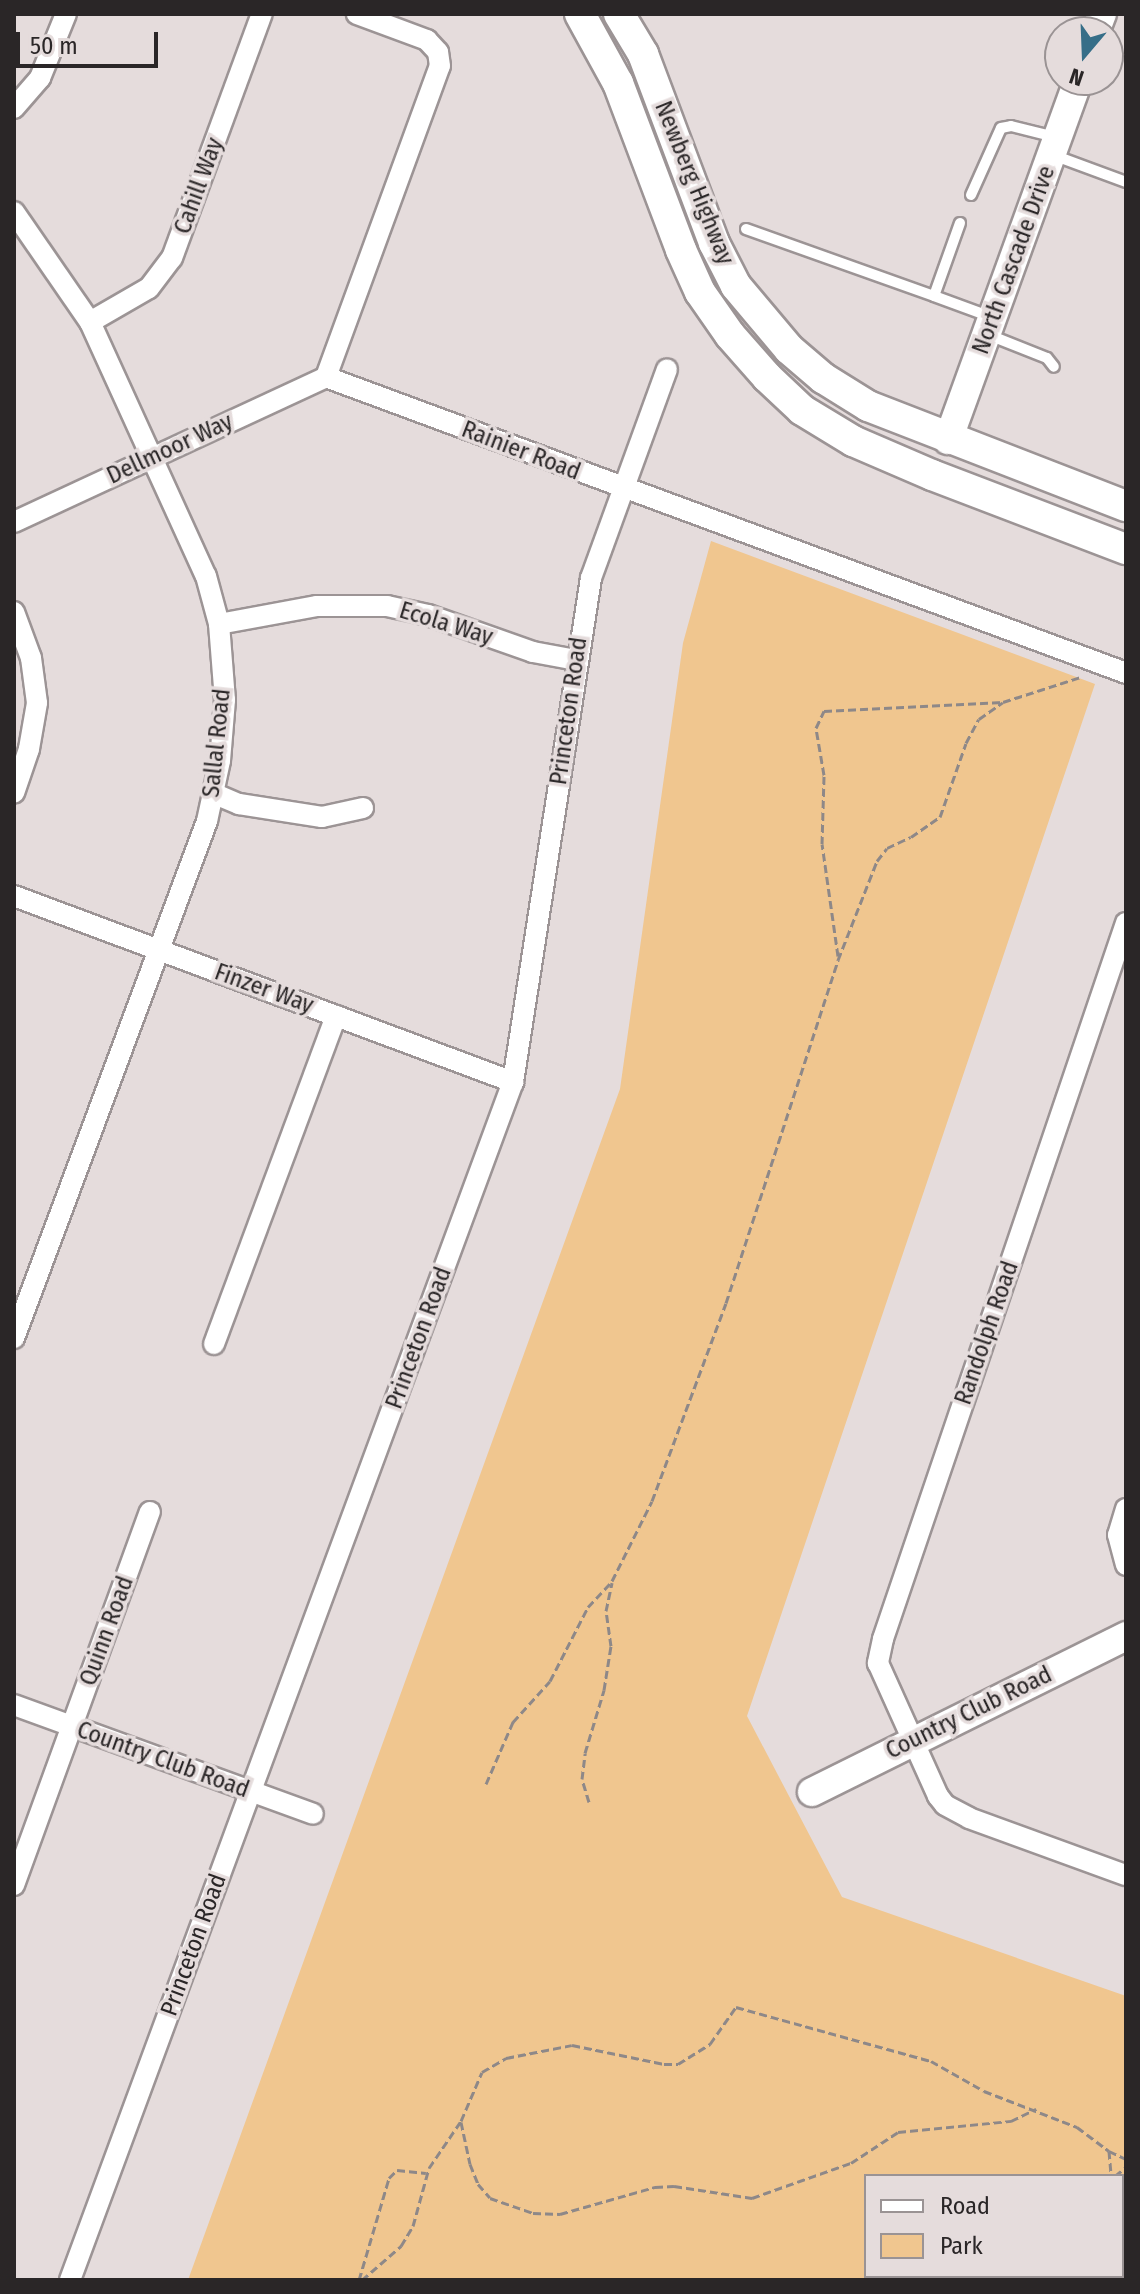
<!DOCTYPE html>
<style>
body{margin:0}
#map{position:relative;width:1140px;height:2294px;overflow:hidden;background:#e5dcdc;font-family:"Fira Sans Condensed",sans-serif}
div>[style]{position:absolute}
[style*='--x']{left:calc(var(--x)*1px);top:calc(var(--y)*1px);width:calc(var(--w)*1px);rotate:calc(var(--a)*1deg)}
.green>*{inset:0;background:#f0c68f}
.path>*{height:3px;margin-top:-1.5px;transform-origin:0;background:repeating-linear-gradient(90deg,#8e8888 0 8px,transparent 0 12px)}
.roads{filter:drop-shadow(2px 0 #9c9495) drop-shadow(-2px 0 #9c9495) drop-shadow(0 2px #9c9495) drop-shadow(0 -2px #9c9495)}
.lane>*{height:10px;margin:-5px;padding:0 5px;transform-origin:5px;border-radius:5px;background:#fff}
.street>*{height:20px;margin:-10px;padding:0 10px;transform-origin:10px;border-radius:10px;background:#fff}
.secondary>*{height:28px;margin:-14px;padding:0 14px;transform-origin:14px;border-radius:14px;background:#fff}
.primary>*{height:30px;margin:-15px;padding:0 15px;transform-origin:15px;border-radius:15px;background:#fff}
span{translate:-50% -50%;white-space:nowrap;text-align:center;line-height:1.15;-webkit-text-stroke:7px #e5dcdc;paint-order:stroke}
.street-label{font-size:24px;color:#2a2627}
.frame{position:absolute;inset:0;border:16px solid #2a2627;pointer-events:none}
.legend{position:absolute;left:864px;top:2174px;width:260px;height:104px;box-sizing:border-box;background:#e5dcdc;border:2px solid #9a9394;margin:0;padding:10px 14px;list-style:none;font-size:24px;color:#2a2627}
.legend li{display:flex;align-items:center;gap:16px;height:40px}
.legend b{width:40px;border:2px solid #9a9394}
.north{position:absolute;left:1044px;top:16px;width:80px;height:80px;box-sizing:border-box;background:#e5dcdc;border:2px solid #9a9394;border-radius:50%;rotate:199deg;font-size:22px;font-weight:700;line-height:32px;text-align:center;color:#2a2627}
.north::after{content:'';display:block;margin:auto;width:28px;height:36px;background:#366e88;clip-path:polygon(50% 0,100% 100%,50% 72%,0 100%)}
.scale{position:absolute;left:16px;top:32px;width:142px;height:36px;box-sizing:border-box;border:4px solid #2a2627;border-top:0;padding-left:10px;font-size:24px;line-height:28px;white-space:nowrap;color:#2a2627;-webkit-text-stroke:6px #e5dcdc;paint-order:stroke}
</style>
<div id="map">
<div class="green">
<div style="clip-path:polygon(evenodd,711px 541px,1095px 684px,747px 1716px,842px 1897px,1126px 1996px,1126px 2280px,188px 2280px,620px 1089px,683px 643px,711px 541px,866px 2176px,1122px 2176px,1122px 2276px,866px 2276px,866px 2176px)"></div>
</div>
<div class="path">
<div style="--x:838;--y:956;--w:113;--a:-98.1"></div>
<div style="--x:822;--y:844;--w:69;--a:-88.3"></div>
<div style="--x:824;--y:775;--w:48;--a:-99.7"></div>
<div style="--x:816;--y:728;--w:19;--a:-65"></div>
<div style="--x:824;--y:711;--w:179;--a:-2.9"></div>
<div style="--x:486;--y:1784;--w:68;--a:-66.5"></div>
<div style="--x:513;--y:1722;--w:55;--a:-47.9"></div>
<div style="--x:550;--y:1681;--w:83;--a:-62.8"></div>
<div style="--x:588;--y:1607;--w:35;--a:-47"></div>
<div style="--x:612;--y:1581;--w:89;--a:-63.4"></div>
<div style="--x:652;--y:1501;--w:211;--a:-69.5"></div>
<div style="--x:726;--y:1303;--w:361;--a:-71.9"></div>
<div style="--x:838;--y:960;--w:106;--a:-68.5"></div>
<div style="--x:877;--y:861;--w:16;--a:-52"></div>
<div style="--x:887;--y:848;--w:26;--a:-25"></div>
<div style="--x:911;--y:837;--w:35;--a:-35"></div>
<div style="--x:940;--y:817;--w:78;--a:-70.6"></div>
<div style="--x:966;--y:743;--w:27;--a:-62"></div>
<div style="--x:979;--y:719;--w:29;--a:-35"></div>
<div style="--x:1003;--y:702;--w:82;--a:-17.8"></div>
<div style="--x:589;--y:1802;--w:24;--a:-107"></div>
<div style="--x:582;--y:1779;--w:26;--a:-83"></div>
<div style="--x:585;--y:1753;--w:66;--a:-73.2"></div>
<div style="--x:604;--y:1690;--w:45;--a:-81"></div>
<div style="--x:611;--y:1646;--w:35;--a:-98"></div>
<div style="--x:606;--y:1611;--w:29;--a:-78"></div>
<div style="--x:461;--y:2122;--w:43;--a:77.9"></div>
<div style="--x:470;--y:2164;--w:22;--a:68"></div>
<div style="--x:478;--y:2184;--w:18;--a:49"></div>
<div style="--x:490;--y:2198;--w:46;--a:19.2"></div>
<div style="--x:533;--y:2213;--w:27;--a:2"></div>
<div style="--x:560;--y:2214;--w:99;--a:-15.9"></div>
<div style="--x:655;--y:2187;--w:19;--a:-3"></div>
<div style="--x:674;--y:2186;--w:79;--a:8.7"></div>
<div style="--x:752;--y:2198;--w:105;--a:-19.5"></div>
<div style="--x:851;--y:2163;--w:56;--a:-33.4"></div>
<div style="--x:898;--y:2132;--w:114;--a:-5.6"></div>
<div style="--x:1011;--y:2121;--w:28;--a:-26"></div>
<div style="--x:1109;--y:2151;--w:25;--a:85"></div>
<div style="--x:1115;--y:2176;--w:14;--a:-39"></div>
<div style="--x:359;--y:2280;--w:106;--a:-73.6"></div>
<div style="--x:389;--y:2178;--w:11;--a:-45"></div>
<div style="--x:397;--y:2170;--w:29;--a:6"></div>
<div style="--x:362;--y:2280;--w:52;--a:-41.1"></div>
<div style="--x:401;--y:2246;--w:23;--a:-59"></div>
<div style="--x:413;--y:2226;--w:60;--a:-74.6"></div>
<div style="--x:429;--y:2168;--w:57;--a:-55.8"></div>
<div style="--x:461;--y:2121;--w:53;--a:-66.8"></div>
<div style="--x:482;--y:2072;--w:28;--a:-30"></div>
<div style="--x:506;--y:2058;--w:67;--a:-11.1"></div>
<div style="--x:572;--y:2045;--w:94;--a:11.7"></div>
<div style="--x:664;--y:2064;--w:14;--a:0"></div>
<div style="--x:678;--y:2064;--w:38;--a:-32"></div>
<div style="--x:710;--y:2044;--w:45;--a:-54.9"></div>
<div style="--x:736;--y:2007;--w:202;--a:15.5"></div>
<div style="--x:931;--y:2061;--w:61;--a:29.5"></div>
<div style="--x:984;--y:2091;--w:100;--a:21.2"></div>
<div style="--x:1077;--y:2127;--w:40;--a:37"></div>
<div style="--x:1109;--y:2151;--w:19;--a:25"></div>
<div style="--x:908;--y:2280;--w:17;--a:-13"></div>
<div style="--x:971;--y:2280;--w:5;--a:-53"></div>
</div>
<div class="roads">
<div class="lane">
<div style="--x:1053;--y:155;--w:78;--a:20.3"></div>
<div style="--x:971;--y:195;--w:73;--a:-65.9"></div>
<div style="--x:1001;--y:128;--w:10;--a:-11"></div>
<div style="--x:1011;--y:126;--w:45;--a:14"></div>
<div style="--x:960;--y:223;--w:77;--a:109.6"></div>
<div style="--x:934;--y:296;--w:61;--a:20.2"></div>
<div style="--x:746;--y:229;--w:200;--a:19.6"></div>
<div style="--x:989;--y:335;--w:62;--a:21.6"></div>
<div style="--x:1047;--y:358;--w:11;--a:52"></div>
</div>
<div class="street">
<div style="--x:14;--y:108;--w:40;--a:-49"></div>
<div style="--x:40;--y:78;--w:69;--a:-67.9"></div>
<div style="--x:14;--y:212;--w:134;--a:55.4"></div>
<div style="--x:90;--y:322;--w:279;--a:65.5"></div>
<div style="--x:206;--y:576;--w:50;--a:74.8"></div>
<div style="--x:219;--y:624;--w:76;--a:85.5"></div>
<div style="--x:225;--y:700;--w:61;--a:94.7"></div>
<div style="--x:220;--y:761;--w:61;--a:102.2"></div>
<div style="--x:207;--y:821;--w:552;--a:110.47"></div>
<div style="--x:90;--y:322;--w:68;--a:-30"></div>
<div style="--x:149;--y:288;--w:38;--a:-53"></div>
<div style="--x:172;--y:258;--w:260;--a:-69.8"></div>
<div style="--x:326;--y:377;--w:853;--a:20.3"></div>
<div style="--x:326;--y:377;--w:331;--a:-69.9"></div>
<div style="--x:440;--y:66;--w:14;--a:-98"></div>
<div style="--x:438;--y:52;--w:16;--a:-133"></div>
<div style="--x:427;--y:40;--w:75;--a:-159.6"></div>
<div style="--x:14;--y:522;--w:344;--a:-24.9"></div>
<div style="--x:14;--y:612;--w:49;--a:69.7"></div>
<div style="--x:31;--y:658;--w:45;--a:82.4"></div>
<div style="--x:37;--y:703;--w:47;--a:99.9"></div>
<div style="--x:29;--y:749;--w:46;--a:108.8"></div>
<div style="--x:219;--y:624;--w:100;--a:-10.4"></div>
<div style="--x:317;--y:606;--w:70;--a:0"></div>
<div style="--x:387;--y:606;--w:42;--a:12.4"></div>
<div style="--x:428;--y:615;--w:111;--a:19.4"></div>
<div style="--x:533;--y:652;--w:44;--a:10.5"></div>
<div style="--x:215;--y:794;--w:26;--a:23"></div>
<div style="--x:239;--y:804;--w:84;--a:8.9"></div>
<div style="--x:322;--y:817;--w:42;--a:-12.4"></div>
<div style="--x:14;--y:896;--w:533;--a:20.44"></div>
<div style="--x:1126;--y:923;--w:756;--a:108.75"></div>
<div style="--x:883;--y:1639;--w:25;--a:102"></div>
<div style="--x:878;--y:1663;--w:146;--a:65.7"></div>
<div style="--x:938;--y:1796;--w:11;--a:52"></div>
<div style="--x:945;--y:1805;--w:27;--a:28"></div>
<div style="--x:969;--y:1818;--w:167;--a:20"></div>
<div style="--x:214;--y:1344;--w:350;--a:-69.6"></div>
<div style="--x:1126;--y:1509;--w:27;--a:107"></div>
<div style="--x:1118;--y:1535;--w:31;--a:75"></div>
<div style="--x:14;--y:1705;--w:318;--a:20"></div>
<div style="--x:14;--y:1885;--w:397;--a:-70"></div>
<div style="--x:70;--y:2280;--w:1277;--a:-69.71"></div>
<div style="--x:513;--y:1082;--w:510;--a:-81.2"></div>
<div style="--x:591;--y:578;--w:222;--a:-70"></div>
</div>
<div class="secondary">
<div style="--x:1095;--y:32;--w:19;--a:-69"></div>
<div style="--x:948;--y:440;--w:383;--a:-70.1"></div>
<div style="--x:812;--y:1792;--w:351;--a:-26.4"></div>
</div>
<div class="primary">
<div style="--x:580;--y:14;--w:79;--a:61.2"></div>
<div style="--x:618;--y:83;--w:178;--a:69.3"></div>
<div style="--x:681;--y:250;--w:46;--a:65.7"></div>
<div style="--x:700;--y:292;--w:52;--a:55.1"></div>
<div style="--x:730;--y:335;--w:56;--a:48.6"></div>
<div style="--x:767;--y:377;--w:48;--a:43.3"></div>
<div style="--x:802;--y:410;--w:60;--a:31.3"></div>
<div style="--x:853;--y:441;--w:86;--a:23.3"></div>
<div style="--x:932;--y:475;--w:208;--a:20.9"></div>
<div style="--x:619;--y:14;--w:47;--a:59"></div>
<div style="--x:643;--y:54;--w:202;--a:69.4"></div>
<div style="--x:714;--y:243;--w:48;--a:62.9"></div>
<div style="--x:736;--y:286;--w:82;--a:49.9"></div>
<div style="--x:789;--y:349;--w:45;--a:40.5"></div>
<div style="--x:823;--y:378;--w:53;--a:31.9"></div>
<div style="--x:868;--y:406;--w:277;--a:21.2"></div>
</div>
</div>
<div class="street-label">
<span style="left:694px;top:183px;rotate:68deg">Newberg Highway</span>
<span style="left:199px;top:186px;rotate:-70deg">Cahill Way</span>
<span style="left:1014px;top:260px;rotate:-70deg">North Cascade Drive</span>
<span style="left:170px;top:449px;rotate:-25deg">Dellmoor Way</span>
<span style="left:521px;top:451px;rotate:21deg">Rainier Road</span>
<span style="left:446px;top:624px;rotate:17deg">Ecola Way</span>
<span style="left:569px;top:711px;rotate:-82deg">Princeton Road</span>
<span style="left:217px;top:743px;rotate:-84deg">Sallal Road</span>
<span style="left:264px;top:989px;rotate:20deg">Finzer Way</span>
<span style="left:987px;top:1333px;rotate:-71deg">Randolph Road</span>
<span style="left:419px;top:1338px;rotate:-70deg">Princeton Road</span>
<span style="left:107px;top:1631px;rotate:-70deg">Quinn Road</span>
<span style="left:969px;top:1713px;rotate:-26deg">Country Club Road</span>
<span style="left:163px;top:1760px;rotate:20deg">Country Club Road</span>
<span style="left:194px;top:1945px;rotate:-70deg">Princeton Road</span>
</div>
<div class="frame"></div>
<ul class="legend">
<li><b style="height:10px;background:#fff"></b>Road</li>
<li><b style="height:22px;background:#f0c68f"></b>Park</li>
</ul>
<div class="north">N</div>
<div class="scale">50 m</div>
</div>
